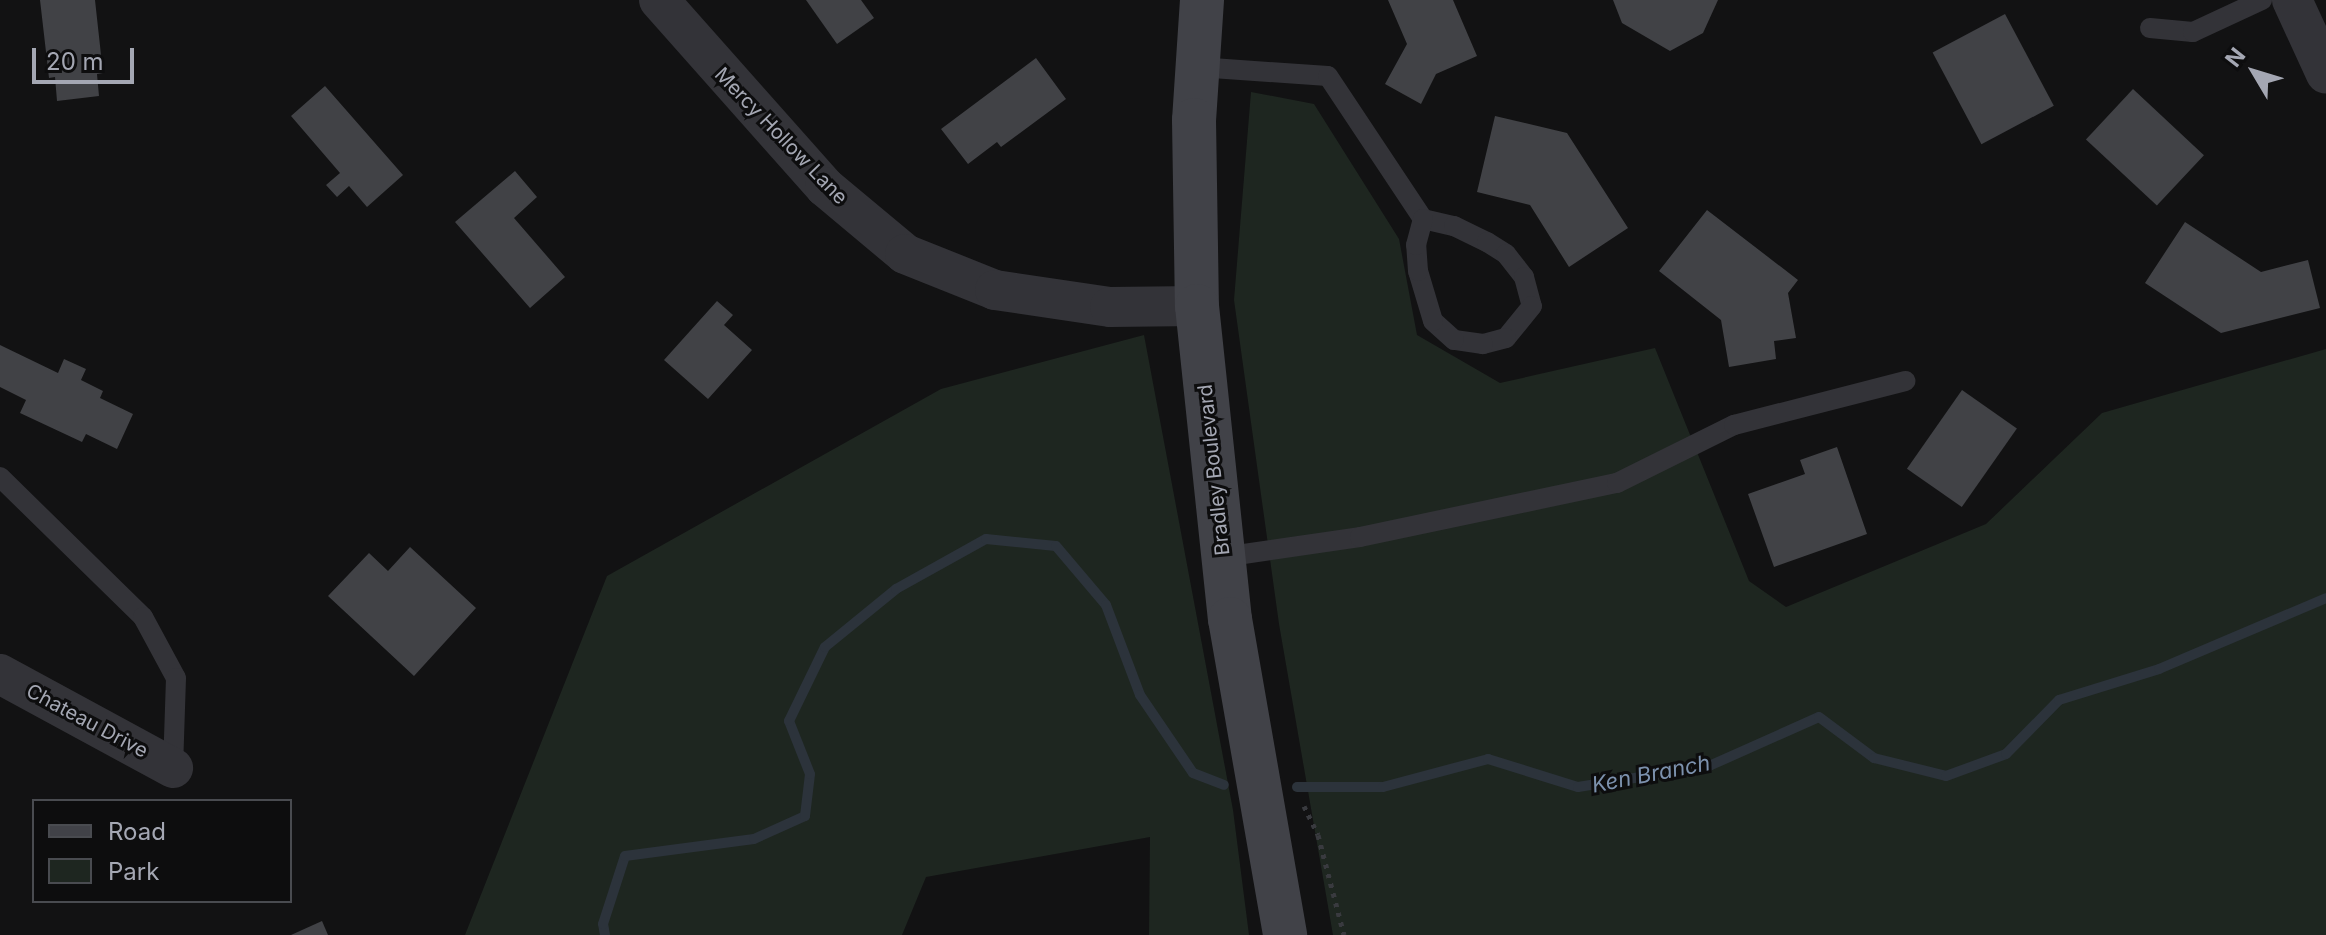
<!DOCTYPE html>
<style>
body{margin:0}
#map{position:relative;width:2326px;height:935px;overflow:hidden;background:#121213;font-family:Inter,sans-serif}
div>[style]{position:absolute}
[style*='--x']{left:calc(var(--x)*1px);top:calc(var(--y)*1px);width:calc(var(--w)*1px);rotate:calc(var(--a)*1deg)}
.green>*{inset:0;background:#1e2620}
.stream>*{height:10px;margin:-5px;padding:0 5px;transform-origin:5px;border-radius:5px;background:#2c333b}
.building>*{inset:0;background:#414246;transform-origin:0 0}
.path>*{height:5px;margin-top:-2.5px;transform-origin:0;background:repeating-linear-gradient(90deg,#393a3f 0 4px,transparent 0 10px)}
.service>*{height:20px;margin:-10px;padding:0 10px;transform-origin:10px;border-radius:10px;background:#333338}
.minor>*{height:40px;margin:-20px;padding:0 20px;transform-origin:20px;border-radius:20px;background:#333338}
.secondary>*{height:44px;margin:-22px;padding:0 22px;transform-origin:22px;border-radius:22px;background:#414248}
span{translate:-50% -50%;white-space:nowrap;text-align:center;line-height:1.15;-webkit-text-stroke:6px #0d0d0e;paint-order:stroke}
.street-label{font-size:20px;color:#a4a7b3}
.water-label{font-size:22px;color:#7c91ad;font-style:italic}
.legend{position:absolute;left:32px;top:799px;width:260px;height:104px;box-sizing:border-box;background:#0d0d0e;border:2px solid #494b50;margin:0;padding:10px 14px;list-style:none;font-size:24px;color:#a4a7b3}
.legend li{display:flex;align-items:center;gap:16px;height:40px}
.legend b{width:40px;border:2px solid #494b50}
.north{position:absolute;left:2214px;top:32px;width:80px;height:80px;-webkit-text-stroke:6px #0d0d0e;paint-order:stroke;rotate:308deg;font-size:22px;font-weight:700;line-height:32px;text-align:center;color:#a4a7b3}
.north::after{content:'';display:block;margin:auto;width:28px;height:36px;background:#a4a7b3;clip-path:polygon(50% 0,100% 100%,50% 72%,0 100%)}
.scale{position:absolute;left:32px;top:48px;width:102px;height:36px;box-sizing:border-box;border:4px solid #a4a7b3;border-top:0;padding-left:10px;font-size:24px;line-height:28px;white-space:nowrap;color:#a4a7b3;-webkit-text-stroke:6px #0d0d0e;paint-order:stroke}
</style>
<div id="map">
<div class="green">
<div style="clip-path:polygon(1251px 92px,1314px 104px,1399px 239px,1417px 335px,1500px 383px,1655px 348px,1749px 581px,1786px 607px,1986px 524px,2102px 413px,2326px 349px,2326px 935px,1333px 935px,1279px 624px,1234px 300px)"></div>
<div style="clip-path:polygon(1144px 335px,1233px 810px,1249px 935px,1149px 935px,1150px 837px,926px 877px,902px 935px,465px 935px,607px 576px,941px 389px)"></div>
</div>
<div class="stream">
<div style="--x:1297;--y:787;--w:86;--a:0"></div>
<div style="--x:1383;--y:787;--w:109;--a:-14.9"></div>
<div style="--x:1488;--y:759;--w:94;--a:17.3"></div>
<div style="--x:1578;--y:787;--w:133;--a:-9.1"></div>
<div style="--x:1709;--y:766;--w:120;--a:-24"></div>
<div style="--x:1819;--y:717;--w:69;--a:36.7"></div>
<div style="--x:1874;--y:758;--w:74;--a:14"></div>
<div style="--x:1946;--y:776;--w:64;--a:-20.1"></div>
<div style="--x:2006;--y:754;--w:76;--a:-45.5"></div>
<div style="--x:2059;--y:700;--w:105;--a:-17.2"></div>
<div style="--x:2159;--y:669;--w:181;--a:-23"></div>
<div style="--x:605;--y:935;--w:11;--a:-100"></div>
<div style="--x:603;--y:924;--w:71;--a:-72.1"></div>
<div style="--x:625;--y:856;--w:130;--a:-7.5"></div>
<div style="--x:754;--y:839;--w:56;--a:-24.3"></div>
<div style="--x:805;--y:816;--w:42;--a:-83.2"></div>
<div style="--x:810;--y:774;--w:57;--a:-111.6"></div>
<div style="--x:789;--y:721;--w:82;--a:-64.1"></div>
<div style="--x:825;--y:647;--w:92;--a:-39.2"></div>
<div style="--x:896;--y:589;--w:103;--a:-29.1"></div>
<div style="--x:986;--y:539;--w:70;--a:5.7"></div>
<div style="--x:1056;--y:546;--w:77;--a:49.7"></div>
<div style="--x:1106;--y:605;--w:96;--a:69.3"></div>
<div style="--x:1140;--y:695;--w:94;--a:55.8"></div>
<div style="--x:1193;--y:773;--w:33;--a:21"></div>
</div>
<div class="building">
<div style="clip-path:polygon(40px 0,95px 0,103px 73px,97px 74px,99px 96px,57px 101px,55px 77px,49px 78px)"></div>
<div style="clip-path:polygon(806px 0,861px 0,874px 18px,837px 44px)"></div>
<div style="clip-path:polygon(1388px 0,1453px 0,1477px 56px,1436px 74px,1421px 104px,1385px 84px,1407px 44px)"></div>
<div style="clip-path:polygon(1613px 0,1718px 0,1703px 33px,1670px 51px,1622px 23px)"></div>
<div style="left:2005px;top:14px;width:104px;height:82px;rotate:62deg"></div>
<div style="clip-path:polygon(1036px 58px,1066px 99px,1001px 147px,997px 142px,968px 164px,941px 129px)"></div>
<div style="clip-path:polygon(325px 86px,403px 175px,367px 207px,349px 186px,337px 197px,326px 185px,340px 173px,291px 116px)"></div>
<div style="left:2133px;top:89px;width:97px;height:69px;rotate:43deg"></div>
<div style="clip-path:polygon(1495px 116px,1567px 133px,1628px 228px,1569px 267px,1530px 205px,1477px 192px)"></div>
<div style="clip-path:polygon(515px 171px,537px 197px,514px 218px,565px 277px,530px 308px,455px 222px)"></div>
<div style="clip-path:polygon(1707px 210px,1798px 280px,1788px 293px,1796px 338px,1774px 341px,1776px 359px,1729px 367px,1721px 320px,1659px 271px)"></div>
<div style="clip-path:polygon(2185px 222px,2261px 272px,2308px 260px,2320px 308px,2221px 333px,2145px 283px)"></div>
<div style="clip-path:polygon(717px 301px,733px 315px,724px 325px,752px 350px,708px 399px,664px 360px)"></div>
<div style="clip-path:polygon(0 345px,58px 373px,64px 359px,86px 369px,81px 380px,103px 391px,100px 398px,133px 414px,117px 449px,86px 434px,82px 442px,20px 413px,26px 400px,0 387px)"></div>
<div style="left:1962px;top:390px;width:67px;height:96px;rotate:35deg"></div>
<div style="clip-path:polygon(1837px 447px,1867px 534px,1774px 567px,1748px 494px,1805px 474px,1800px 460px)"></div>
<div style="clip-path:polygon(410px 547px,476px 608px,414px 676px,328px 596px,369px 553px,388px 571px)"></div>
<div style="clip-path:polygon(322px 921px,328px 935px,291px 935px)"></div>
</div>
<div class="path">
<div style="--x:1304;--y:806;--w:32;--a:64"></div>
<div style="--x:1318;--y:835;--w:103;--a:75.4"></div>
</div>
<div class="service">
<div style="--x:2150;--y:28;--w:43;--a:5.3"></div>
<div style="--x:2193;--y:32;--w:76;--a:-24.9"></div>
<div style="--x:1198;--y:67;--w:130;--a:4"></div>
<div style="--x:1328;--y:76;--w:172;--a:56.4"></div>
<div style="--x:1423;--y:219;--w:32;--a:13"></div>
<div style="--x:1454;--y:226;--w:37;--a:26"></div>
<div style="--x:1487;--y:242;--w:22;--a:32"></div>
<div style="--x:1506;--y:254;--w:29;--a:52"></div>
<div style="--x:1524;--y:277;--w:30;--a:75"></div>
<div style="--x:1532;--y:306;--w:41;--a:129.1"></div>
<div style="--x:1506;--y:338;--w:24;--a:165"></div>
<div style="--x:1483;--y:344;--w:29;--a:-172"></div>
<div style="--x:1454;--y:340;--w:28;--a:-138"></div>
<div style="--x:1433;--y:321;--w:52;--a:-106.7"></div>
<div style="--x:1418;--y:271;--w:26;--a:-94"></div>
<div style="--x:1416;--y:245;--w:27;--a:-75"></div>
<div style="--x:0;--y:477;--w:200;--a:44.4"></div>
<div style="--x:143;--y:617;--w:69;--a:61.6"></div>
<div style="--x:176;--y:678;--w:90;--a:91.9"></div>
<div style="--x:1223;--y:557;--w:138;--a:-8.3"></div>
<div style="--x:1360;--y:537;--w:263;--a:-11.9"></div>
<div style="--x:1617;--y:483;--w:131;--a:-26.4"></div>
<div style="--x:1734;--y:425;--w:177;--a:-14.4"></div>
</div>
<div class="minor">
<div style="--x:659;--y:0;--w:250;--a:48.4"></div>
<div style="--x:825;--y:187;--w:104;--a:39.9"></div>
<div style="--x:905;--y:254;--w:97;--a:21.8"></div>
<div style="--x:995;--y:290;--w:116;--a:8.4"></div>
<div style="--x:1110;--y:307;--w:87;--a:-0.7"></div>
<div style="--x:2292;--y:0;--w:81;--a:65.3"></div>
<div style="--x:0;--y:674;--w:197;--a:28.5"></div>
</div>
<div class="secondary">
<div style="--x:1202;--y:0;--w:120;--a:93.8"></div>
<div style="--x:1194;--y:120;--w:186;--a:89.1"></div>
<div style="--x:1197;--y:306;--w:315;--a:84"></div>
<div style="--x:1230;--y:619;--w:321;--a:80.1"></div>
</div>
<div class="street-label">
<span style="left:781px;top:136px;rotate:46deg">Mercy Hollow Lane</span>
<span style="left:1214px;top:470px;rotate:-96deg">Bradley Boulevard</span>
<span style="left:87px;top:721px;rotate:28deg">Chateau Drive</span>
</div>
<div class="water-label">
<span style="left:1651px;top:774px;rotate:-11deg">Ken Branch</span>
</div>
<ul class="legend">
<li><b style="height:10px;background:#414248"></b>Road</li>
<li><b style="height:22px;background:#1e2620"></b>Park</li>
</ul>
<div class="north">N</div>
<div class="scale">20 m</div>
</div>
